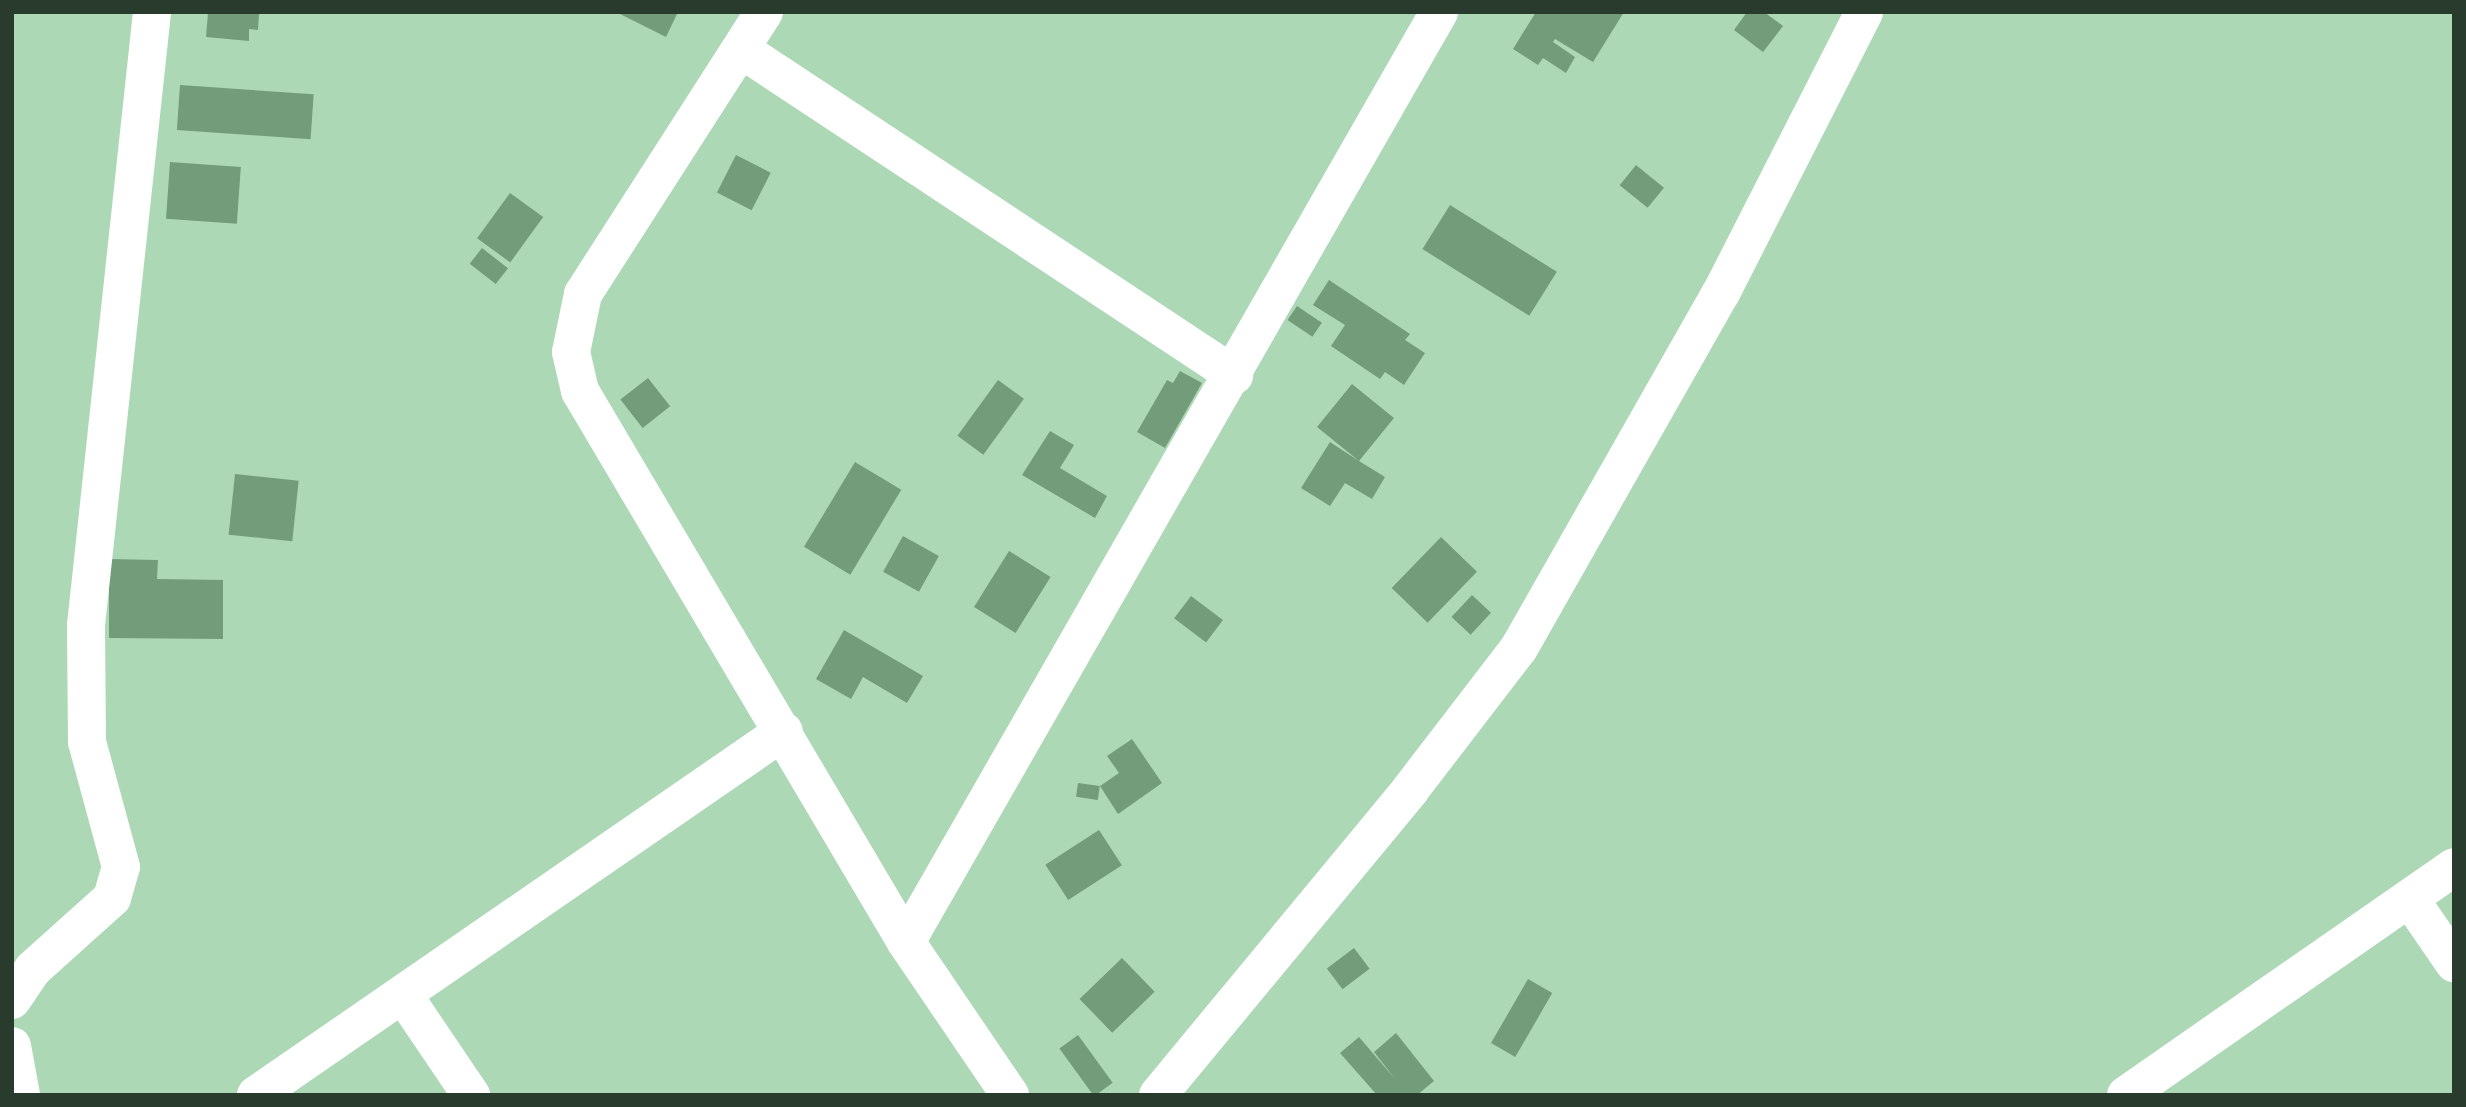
<!DOCTYPE html>
<style>
body{margin:0}
#map{position:relative;width:2466px;height:1107px;overflow:hidden;background:#add8b5;font-family:Rubik,sans-serif}
div>[style]{position:absolute}
[style*='--x']{left:calc(var(--x)*1px);top:calc(var(--y)*1px);width:calc(var(--w)*1px);rotate:calc(var(--a)*1deg)}
.building>*{inset:0;background:#739c7b;transform-origin:0 0}
.minor>*{height:38px;margin:-19px;padding:0 19px;transform-origin:19px;border-radius:19px;background:#fff}
span{translate:-50% -50%;white-space:nowrap;text-align:center;line-height:1.15;-webkit-text-stroke:5px #add8b5;paint-order:stroke}
.frame{position:absolute;inset:0;border:14px solid #293b2d;pointer-events:none}
</style>
<div id="map">
<div class="building">
<div style="clip-path:polygon(208px 12px,259px 13px,258px 30px,249px 29px,249px 41px,206px 37px)"></div>
<div style="clip-path:polygon(616px 12px,678px 12px,666px 37px)"></div>
<div style="clip-path:polygon(1536px 12px,1624px 12px,1593px 62px,1555px 39px,1553px 42px,1575px 57px,1566px 73px,1543px 58px,1538px 65px,1513px 49px)"></div>
<div style="clip-path:polygon(1747px 12px,1764px 12px,1783px 26px,1763px 52px,1734px 30px)"></div>
<div style="left:180px;top:85px;width:134px;height:45px;rotate:4deg"></div>
<div style="left:736px;top:155px;width:39px;height:42px;rotate:27deg"></div>
<div style="left:170px;top:162px;width:71px;height:57px;rotate:4deg"></div>
<div style="left:1636px;top:165px;width:36px;height:26px;rotate:39deg"></div>
<div style="left:510px;top:193px;width:41px;height:56px;rotate:36deg"></div>
<div style="left:1450px;top:205px;width:126px;height:52px;rotate:32deg"></div>
<div style="left:482px;top:248px;width:33px;height:20px;rotate:38deg"></div>
<div style="clip-path:polygon(1329px 280px,1410px 334px,1405px 340px,1425px 353px,1404px 385px,1385px 372px,1380px 379px,1331px 346px,1345px 325px,1313px 305px)"></div>
<div style="left:1297px;top:306px;width:30px;height:17px;rotate:34deg"></div>
<div style="clip-path:polygon(1180px 371px,1202px 383px,1165px 448px,1137px 432px,1167px 380px,1173px 383px)"></div>
<div style="left:648px;top:378px;width:36px;height:35px;rotate:52deg"></div>
<div style="left:998px;top:380px;width:32px;height:69px;rotate:36deg"></div>
<div style="clip-path:polygon(1352px 384px,1394px 418px,1359px 461px,1385px 477px,1372px 499px,1345px 483px,1330px 506px,1301px 488px,1330px 442px,1359px 461px,1317px 427px)"></div>
<div style="clip-path:polygon(1050px 431px,1074px 445px,1060px 468px,1107px 496px,1095px 518px,1022px 475px)"></div>
<div style="left:855px;top:462px;width:54px;height:99px;rotate:31deg"></div>
<div style="left:235px;top:474px;width:64px;height:61px;rotate:6deg"></div>
<div style="left:903px;top:536px;width:41px;height:41px;rotate:29deg"></div>
<div style="left:1441px;top:537px;width:50px;height:71px;rotate:44deg"></div>
<div style="left:1009px;top:551px;width:49px;height:66px;rotate:32deg"></div>
<div style="clip-path:polygon(109px 559px,158px 560px,157px 579px,223px 580px,223px 639px,109px 638px)"></div>
<div style="left:1472px;top:595px;width:26px;height:30px;rotate:43deg"></div>
<div style="left:1191px;top:596px;width:40px;height:28px;rotate:37deg"></div>
<div style="clip-path:polygon(844px 630px,923px 676px,907px 703px,863px 677px,851px 699px,816px 679px)"></div>
<div style="clip-path:polygon(1132px 739px,1162px 783px,1118px 814px,1100px 786px,1119px 773px,1107px 756px)"></div>
<div style="left:1078px;top:783px;width:22px;height:14px;rotate:8deg"></div>
<div style="left:1099px;top:830px;width:42px;height:64px;rotate:57deg"></div>
<div style="left:1354px;top:948px;width:26px;height:34px;rotate:53deg"></div>
<div style="left:1122px;top:958px;width:47px;height:59px;rotate:46deg"></div>
<div style="left:1528px;top:979px;width:28px;height:74px;rotate:30deg"></div>
<div style="clip-path:polygon(1396px 1033px,1434px 1081px,1417px 1095px,1377px 1095px,1340px 1053px,1359px 1037px,1395px 1079px,1374px 1052px)"></div>
<div style="left:1078px;top:1035px;width:59px;height:23px;rotate:54deg"></div>
</div>
<div class="minor">
<div style="--x:764;--y:12;--w:335;--a:122.7"></div>
<div style="--x:583;--y:294;--w:59;--a:101.7"></div>
<div style="--x:571;--y:352;--w:40;--a:77"></div>
<div style="--x:580;--y:391;--w:640;--a:59.39"></div>
<div style="--x:906;--y:942;--w:185;--a:55.8"></div>
<div style="--x:742;--y:50;--w:590;--a:33.45"></div>
<div style="--x:2410;--y:899;--w:78;--a:55.5"></div>
<div style="--x:906;--y:942;--w:1072;--a:-60.18"></div>
<div style="--x:404;--y:996;--w:120;--a:55.9"></div>
<div style="--x:12;--y:1000;--w:37;--a:-56"></div>
<div style="--x:33;--y:969;--w:106;--a:-41.9"></div>
<div style="--x:112;--y:898;--w:32;--a:-74"></div>
<div style="--x:121;--y:867;--w:130;--a:-105.2"></div>
<div style="--x:87;--y:742;--w:117;--a:-90.5"></div>
<div style="--x:86;--y:625;--w:617;--a:-83.85"></div>
<div style="--x:12;--y:1046;--w:50;--a:79.6"></div>
<div style="--x:256;--y:1095;--w:641;--a:-34.58"></div>
<div style="--x:1158;--y:1095;--w:396;--a:-50.4"></div>
<div style="--x:1410;--y:790;--w:179;--a:-52.5"></div>
<div style="--x:1519;--y:648;--w:408;--a:-60.4"></div>
<div style="--x:1721;--y:293;--w:315;--a:-63"></div>
<div style="--x:2126;--y:1095;--w:399;--a:-34.8"></div>
</div>
<div class="frame"></div>
</div>
